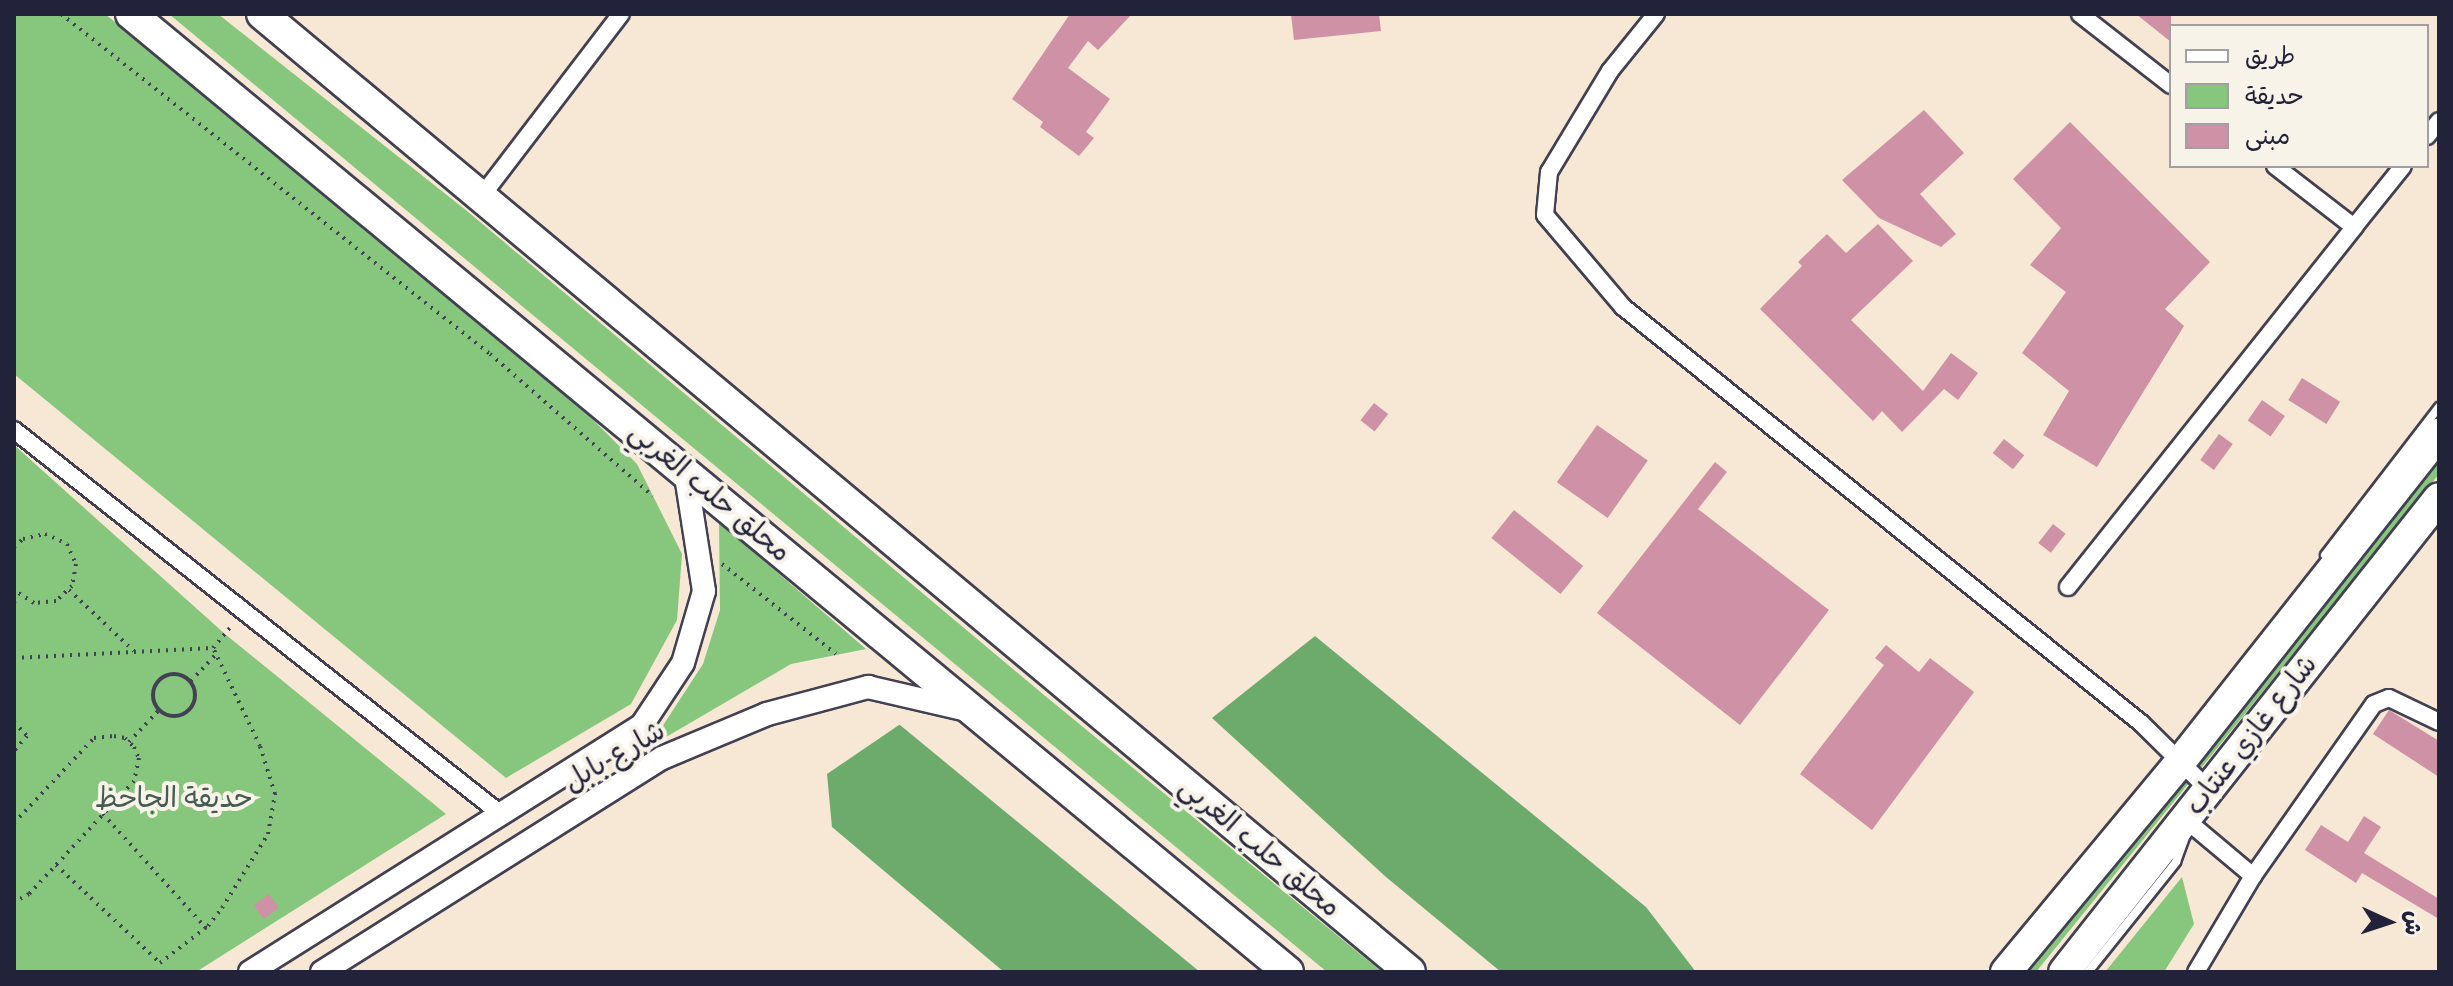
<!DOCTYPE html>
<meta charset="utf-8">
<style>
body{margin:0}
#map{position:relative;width:2453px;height:986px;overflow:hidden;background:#f6e8d5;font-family:Sriracha,"Playpen Sans Arabic",sans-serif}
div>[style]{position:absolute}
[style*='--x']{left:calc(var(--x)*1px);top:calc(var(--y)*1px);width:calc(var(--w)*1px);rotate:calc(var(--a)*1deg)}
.green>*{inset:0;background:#87c67d}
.forest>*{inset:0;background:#6dab6c}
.building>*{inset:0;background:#cf91a6;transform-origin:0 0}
.path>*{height:4px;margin-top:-2px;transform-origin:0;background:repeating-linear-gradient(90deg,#424052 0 2px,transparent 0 8px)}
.path>.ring{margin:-2px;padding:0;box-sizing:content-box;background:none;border:4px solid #424052;border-radius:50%}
.roads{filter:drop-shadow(2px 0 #424052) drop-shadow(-2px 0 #424052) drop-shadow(0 2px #424052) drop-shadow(0 -2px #424052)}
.lane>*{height:8px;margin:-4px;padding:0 4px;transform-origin:4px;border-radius:4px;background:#fff}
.street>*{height:16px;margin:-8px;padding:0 8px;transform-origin:8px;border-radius:8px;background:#fff}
.secondary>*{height:22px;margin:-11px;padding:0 11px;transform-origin:11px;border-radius:11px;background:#fff}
.highway>*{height:30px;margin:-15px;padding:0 15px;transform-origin:15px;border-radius:15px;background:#fff}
span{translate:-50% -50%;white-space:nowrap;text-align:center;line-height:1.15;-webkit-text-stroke:8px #f7f3e8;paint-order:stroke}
.street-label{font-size:28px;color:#22223b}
.park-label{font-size:28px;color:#455b52}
.frame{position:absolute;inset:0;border:16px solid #22223b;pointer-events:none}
.legend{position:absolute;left:2169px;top:24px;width:260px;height:144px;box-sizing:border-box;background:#f7f3e8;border:2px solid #a29fa3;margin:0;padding:10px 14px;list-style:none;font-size:24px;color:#22223b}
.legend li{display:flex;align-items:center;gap:16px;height:40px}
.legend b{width:40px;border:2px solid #a29fa3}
.north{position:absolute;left:2349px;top:882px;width:80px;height:80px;-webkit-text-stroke:6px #f7f3e8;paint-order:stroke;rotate:93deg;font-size:22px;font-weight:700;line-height:32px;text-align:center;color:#22223b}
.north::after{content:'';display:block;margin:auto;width:28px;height:36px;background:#22223b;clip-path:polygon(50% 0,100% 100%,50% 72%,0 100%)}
</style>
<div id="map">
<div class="green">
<div style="clip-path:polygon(14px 14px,105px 14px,532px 358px,637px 464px,682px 554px,677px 620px,631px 704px,506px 778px,14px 374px)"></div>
<div style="clip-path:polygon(169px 14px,218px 14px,467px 211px,1044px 695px,1382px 972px,1327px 972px)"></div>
<div style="clip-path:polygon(14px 445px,225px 634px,446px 814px,196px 972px,14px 972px)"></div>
<div style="clip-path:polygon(2439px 454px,2439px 474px,2036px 972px,2023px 972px)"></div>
<div style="clip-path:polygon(719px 522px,866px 649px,791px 664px,649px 747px,703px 664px,720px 610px)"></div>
<div style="clip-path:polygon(2182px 877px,2194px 924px,2164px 972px,2105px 972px)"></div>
</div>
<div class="forest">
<div style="clip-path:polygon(1315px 636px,1646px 907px,1696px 972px,1501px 972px,1386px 877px,1212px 718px)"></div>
<div style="clip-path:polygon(899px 725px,900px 725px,1200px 972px,1004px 972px,832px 827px,827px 774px)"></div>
</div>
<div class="building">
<div style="clip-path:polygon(1070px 14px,1132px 14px,1098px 50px,1088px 41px,1068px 68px,1110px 99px,1086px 132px,1094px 138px,1079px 156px,1040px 127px,1043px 122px,1012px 99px)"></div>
<div style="clip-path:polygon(1291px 14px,1379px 14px,1381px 31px,1294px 40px)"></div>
<div style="clip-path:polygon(2136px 14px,2171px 14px,2171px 42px)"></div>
<div style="clip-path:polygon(1924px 110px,1964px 153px,1920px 194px,1956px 234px,1941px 247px,1879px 218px,1842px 180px)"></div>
<div style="clip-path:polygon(2070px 122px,2210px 262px,2165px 309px,2184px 326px,2097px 467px,2043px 435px,2069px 391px,2022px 353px,2066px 292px,2030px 265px,2061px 228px,2013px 179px)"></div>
<div style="clip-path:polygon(1878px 224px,1913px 261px,1851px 320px,1923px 391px,1951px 353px,1978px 373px,1958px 400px,1944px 389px,1902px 432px,1882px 411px,1873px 421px,1760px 309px,1802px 266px,1798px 262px,1827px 234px,1846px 253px)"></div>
<div style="left:2302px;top:378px;width:45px;height:26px;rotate:32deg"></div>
<div style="left:2262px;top:400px;width:28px;height:25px;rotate:35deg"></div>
<div style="left:1374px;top:403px;width:18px;height:22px;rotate:38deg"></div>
<div style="left:1597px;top:425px;width:62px;height:70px;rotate:35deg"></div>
<div style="left:2219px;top:434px;width:17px;height:32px;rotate:36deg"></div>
<div style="left:2004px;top:439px;width:26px;height:18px;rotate:39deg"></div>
<div style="clip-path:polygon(1715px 462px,1727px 472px,1698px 509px,1829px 610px,1740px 725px,1597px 613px)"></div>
<div style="left:1514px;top:510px;width:89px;height:36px;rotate:39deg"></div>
<div style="left:2053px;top:524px;width:16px;height:24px;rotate:38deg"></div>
<div style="clip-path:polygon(1886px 645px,1919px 672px,1930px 658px,1974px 692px,1872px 830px,1800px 774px,1884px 665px,1875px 658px)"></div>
<div style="clip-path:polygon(2389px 710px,2439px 741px,2439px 777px,2373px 734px)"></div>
<div style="clip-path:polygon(2364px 816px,2381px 827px,2364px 853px,2439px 899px,2439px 919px,2362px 873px,2356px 883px,2305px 850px,2321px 825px,2348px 842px)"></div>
<div style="left:269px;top:894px;width:17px;height:19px;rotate:54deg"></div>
</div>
<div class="path">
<div style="--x:61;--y:14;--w:547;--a:38.4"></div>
<div style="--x:490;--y:354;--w:216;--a:41.1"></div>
<div style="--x:14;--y:547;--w:12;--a:-42"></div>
<div style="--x:23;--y:539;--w:23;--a:-13"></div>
<div style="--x:45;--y:534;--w:24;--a:24"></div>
<div style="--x:67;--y:544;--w:22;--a:66"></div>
<div style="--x:76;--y:564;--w:22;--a:100"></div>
<div style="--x:72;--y:586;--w:22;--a:137"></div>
<div style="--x:56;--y:601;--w:22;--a:175"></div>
<div style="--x:34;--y:603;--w:24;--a:-147"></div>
<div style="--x:722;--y:564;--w:145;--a:38.3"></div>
<div style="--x:69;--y:590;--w:89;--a:43.2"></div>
<div style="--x:14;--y:602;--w:8;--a:-45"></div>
<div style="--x:14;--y:658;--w:199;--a:-2.9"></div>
<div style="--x:213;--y:648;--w:31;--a:-50"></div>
<div class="ring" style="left:153px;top:674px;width:38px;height:38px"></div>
<div style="--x:191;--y:681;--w:37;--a:-47"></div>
<div style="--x:14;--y:722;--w:19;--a:47"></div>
<div style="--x:27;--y:736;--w:20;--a:131"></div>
<div style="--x:129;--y:742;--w:44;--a:-46.8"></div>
<div style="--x:103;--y:814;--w:154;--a:47.9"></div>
<div style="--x:14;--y:823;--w:117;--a:-46.7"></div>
<div style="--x:94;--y:738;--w:20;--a:-6"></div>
<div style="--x:114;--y:736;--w:11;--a:10"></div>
<div style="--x:125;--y:738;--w:13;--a:45"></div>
<div style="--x:134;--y:747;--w:12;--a:66"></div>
<div style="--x:139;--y:758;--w:24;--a:102"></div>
<div style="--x:134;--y:781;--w:154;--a:132.9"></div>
<div style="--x:29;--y:894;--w:17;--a:152"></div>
<div style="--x:56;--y:865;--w:143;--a:43.3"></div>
<div style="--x:160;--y:963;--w:61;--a:-37.6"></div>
<div style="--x:208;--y:926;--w:23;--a:-52"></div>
<div style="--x:222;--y:908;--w:87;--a:-58.1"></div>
<div style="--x:268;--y:834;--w:41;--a:-80.1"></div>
<div style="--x:275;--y:794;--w:50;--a:-107.4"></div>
<div style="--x:260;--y:746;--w:109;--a:-115.6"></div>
</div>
<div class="roads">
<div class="lane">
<div style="--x:2325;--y:555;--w:187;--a:-52.4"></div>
<div style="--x:2088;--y:972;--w:141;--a:-51.3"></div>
<div style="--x:2176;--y:862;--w:27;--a:-70"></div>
</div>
<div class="street">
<div style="--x:1656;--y:14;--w:73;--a:128.9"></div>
<div style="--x:1610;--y:71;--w:118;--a:121.1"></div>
<div style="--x:1549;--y:172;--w:43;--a:95.3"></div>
<div style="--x:1545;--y:215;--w:121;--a:49.7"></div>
<div style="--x:1623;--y:307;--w:664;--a:38.77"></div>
<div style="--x:2141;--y:723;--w:94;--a:44.6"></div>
<div style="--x:2080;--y:14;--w:115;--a:38"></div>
<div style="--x:2427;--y:136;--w:19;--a:-51"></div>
<div style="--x:2275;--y:166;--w:100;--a:37.7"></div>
<div style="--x:2354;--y:227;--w:78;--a:-51.2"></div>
<div style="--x:481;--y:197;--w:230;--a:-52.6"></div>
<div style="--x:14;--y:430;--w:622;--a:38.27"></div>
<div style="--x:2068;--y:587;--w:460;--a:-51.5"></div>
<div style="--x:623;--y:737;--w:39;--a:59"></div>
<div style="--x:2185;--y:819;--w:89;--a:40"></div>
<div style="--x:2253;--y:876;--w:210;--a:-54.9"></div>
<div style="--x:2374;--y:704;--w:16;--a:-22"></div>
<div style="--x:2389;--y:698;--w:55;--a:25.6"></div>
<div style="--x:2196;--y:972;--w:112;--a:-59.3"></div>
</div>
<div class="secondary">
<div style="--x:250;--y:972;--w:463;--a:-32.2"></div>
<div style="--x:642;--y:725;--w:74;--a:-56.5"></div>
<div style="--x:683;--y:663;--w:75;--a:-73.7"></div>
<div style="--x:704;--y:591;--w:123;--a:-98.9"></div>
<div style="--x:322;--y:972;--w:402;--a:-32.2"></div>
<div style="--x:662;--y:758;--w:114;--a:-22.7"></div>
<div style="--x:767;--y:714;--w:105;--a:-15"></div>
<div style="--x:868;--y:687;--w:102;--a:13.1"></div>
</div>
<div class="highway">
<div style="--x:131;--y:14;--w:1502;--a:39.62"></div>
<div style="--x:262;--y:14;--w:1495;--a:39.84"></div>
<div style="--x:2006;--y:972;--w:274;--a:-50.3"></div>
<div style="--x:2181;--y:761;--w:417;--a:-51.7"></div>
<div style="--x:2064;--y:972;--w:604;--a:-51.65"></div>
</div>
</div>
<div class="street-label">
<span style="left:710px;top:492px;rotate:40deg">محلق حلب الغربي</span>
<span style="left:2251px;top:735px;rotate:-52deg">شارع غازي عنتاب</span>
<span style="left:614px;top:756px;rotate:-30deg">شارع بابل</span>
<span style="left:1260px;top:847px;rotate:40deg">محلق حلب الغربي</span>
</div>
<div class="park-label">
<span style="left:174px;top:798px">حديقة الجاحظ</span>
</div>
<div class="frame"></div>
<ul class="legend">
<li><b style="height:10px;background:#fff"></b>طريق</li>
<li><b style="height:22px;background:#87c67d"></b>حديقة</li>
<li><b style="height:22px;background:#cf91a6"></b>مبنى</li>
</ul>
<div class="north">ش</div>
</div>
